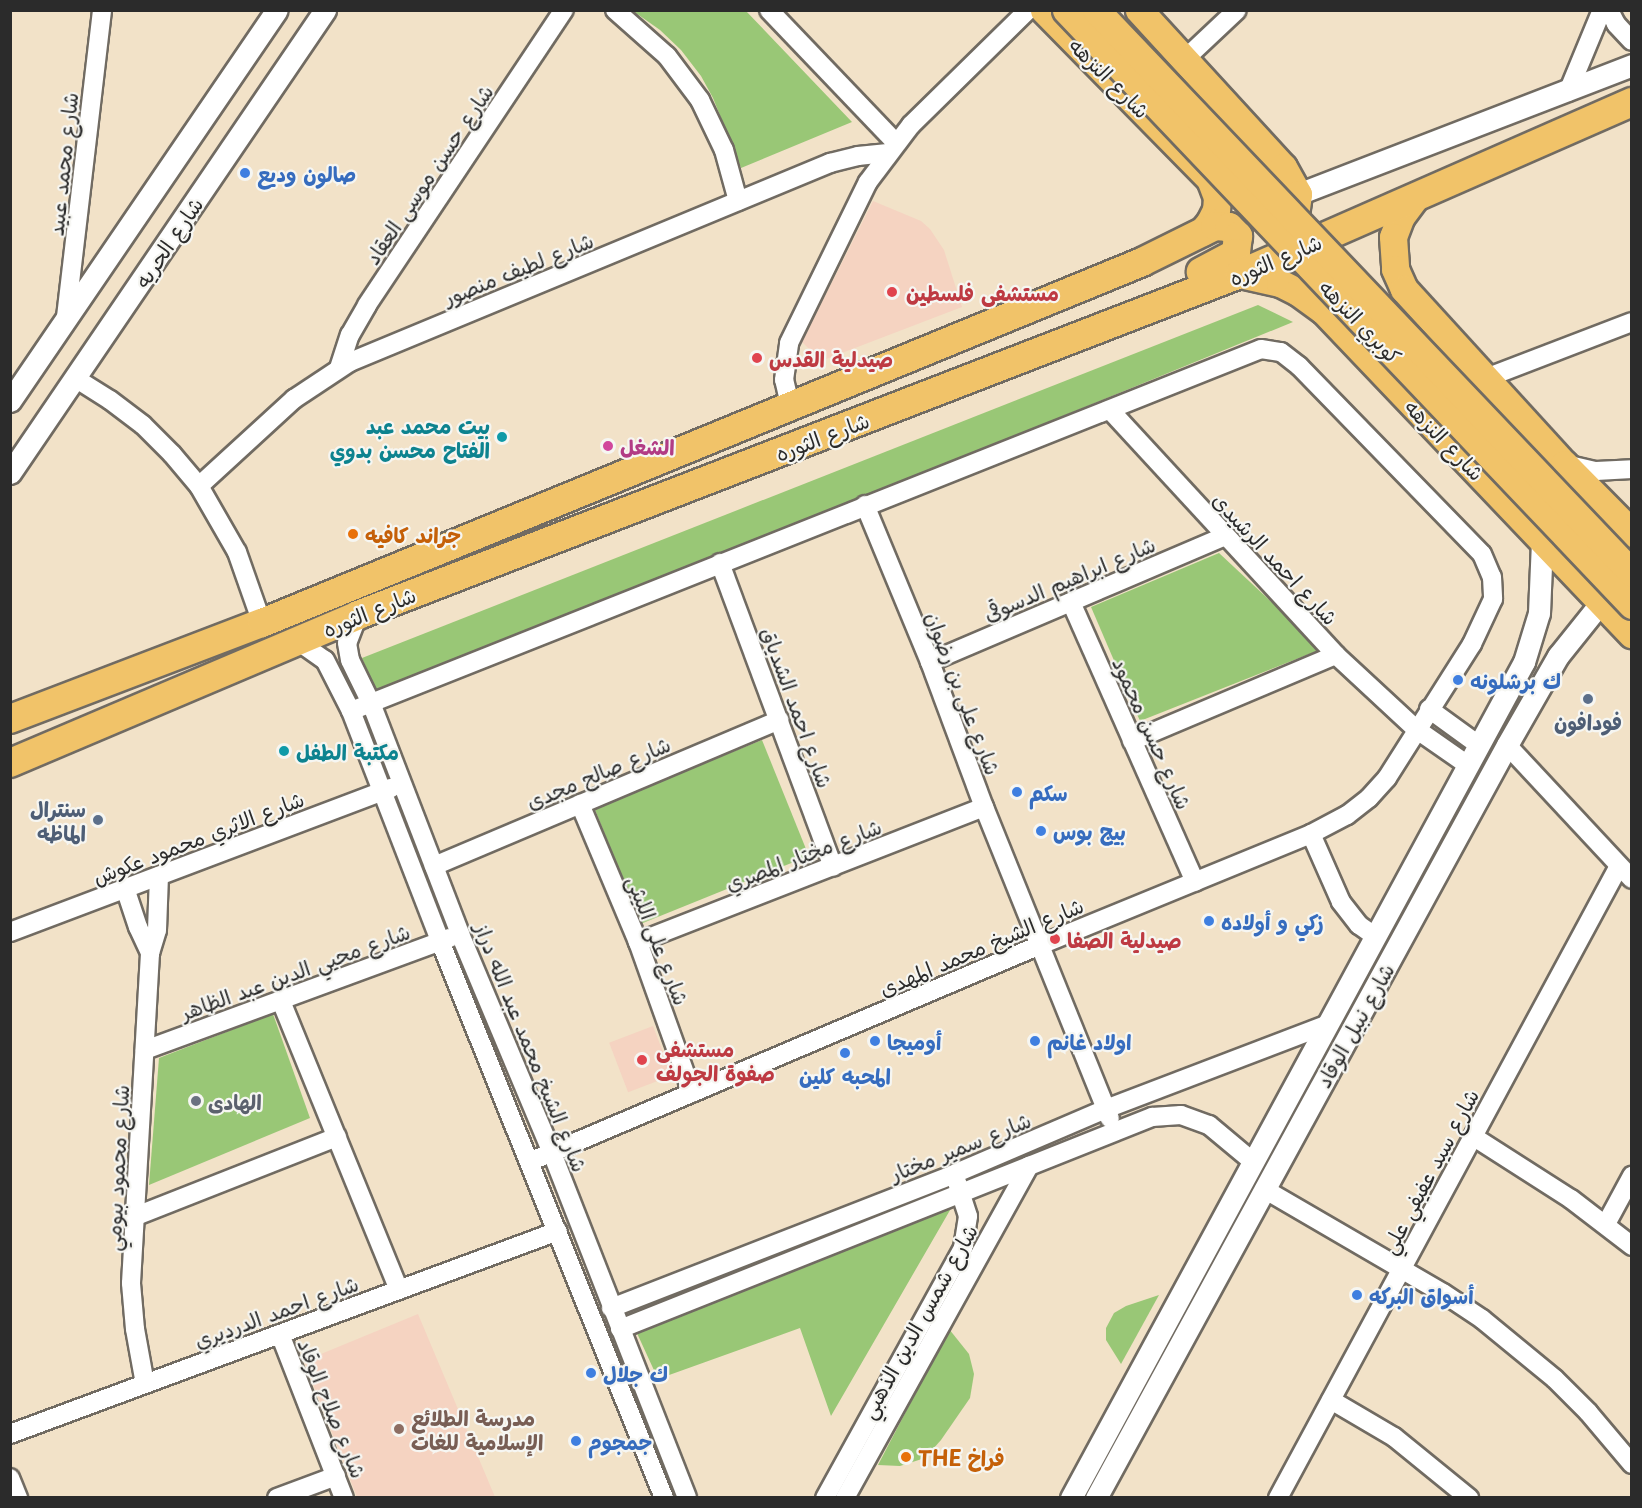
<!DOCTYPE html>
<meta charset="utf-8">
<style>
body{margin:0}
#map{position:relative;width:1642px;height:1508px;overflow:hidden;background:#f2e2c8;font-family:"Playpen Sans","Playpen Sans Arabic",sans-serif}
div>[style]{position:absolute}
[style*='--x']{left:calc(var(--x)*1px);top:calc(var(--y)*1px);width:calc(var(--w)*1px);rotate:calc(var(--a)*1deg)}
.built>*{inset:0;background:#f5d3c1;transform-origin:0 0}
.green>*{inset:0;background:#99c776;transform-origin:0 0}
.roads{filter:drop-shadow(2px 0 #716b62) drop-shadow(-2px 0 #716b62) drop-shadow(0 2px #716b62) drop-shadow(0 -2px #716b62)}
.minor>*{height:18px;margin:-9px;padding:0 9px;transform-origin:9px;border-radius:9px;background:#fff}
.tertiary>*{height:21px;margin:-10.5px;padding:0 10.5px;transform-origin:10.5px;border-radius:10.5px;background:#fff}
.primary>*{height:27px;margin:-13.5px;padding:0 13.5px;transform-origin:13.5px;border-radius:13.5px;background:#f1c369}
.trunk>*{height:28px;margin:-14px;padding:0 14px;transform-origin:14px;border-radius:14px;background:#f1c369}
.bridges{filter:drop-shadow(2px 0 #716b62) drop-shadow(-2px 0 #716b62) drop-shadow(0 2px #716b62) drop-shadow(0 -2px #716b62)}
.primary-bridge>*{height:27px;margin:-13.5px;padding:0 13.5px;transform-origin:13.5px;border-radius:13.5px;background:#f1c369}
.dots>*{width:16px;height:16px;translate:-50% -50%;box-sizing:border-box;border:3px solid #f6f6f2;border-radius:50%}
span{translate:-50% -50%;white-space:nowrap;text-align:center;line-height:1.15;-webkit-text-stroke:4.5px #f6f6f2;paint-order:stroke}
.street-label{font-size:21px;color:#2b2b2b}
.shop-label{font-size:21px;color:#366cbe;font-weight:700}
.left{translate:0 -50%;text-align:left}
.health-label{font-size:21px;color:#be3a42;font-weight:700}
.culture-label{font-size:21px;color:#0d838f;font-weight:700}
.right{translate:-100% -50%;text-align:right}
.hotel-label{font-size:21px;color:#b23c85;font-weight:700}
.food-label{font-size:21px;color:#c56008;font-weight:700}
.service-label{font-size:21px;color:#4e5e75;font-weight:700}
.worship-label{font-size:21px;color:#5b616d;font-weight:700}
.education-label{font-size:21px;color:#785e54;font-weight:700}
.frame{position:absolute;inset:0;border:12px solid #2b2b2b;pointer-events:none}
</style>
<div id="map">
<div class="built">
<div style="clip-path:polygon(873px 201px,921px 221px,930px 229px,944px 250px,962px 307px,821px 361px,802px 342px)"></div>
<div style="left:653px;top:1026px;width:53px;height:47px;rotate:69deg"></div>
<div style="clip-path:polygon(418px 1314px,495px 1497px,357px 1497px,304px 1361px)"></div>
</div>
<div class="green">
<div style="clip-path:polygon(633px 11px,746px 11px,852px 122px,741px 168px,713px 98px,701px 76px,681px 50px,660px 30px)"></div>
<div style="clip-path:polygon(1258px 305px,1293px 322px,378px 696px,362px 658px)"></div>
<div style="clip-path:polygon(1219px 553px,1322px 649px,1140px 721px,1091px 607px)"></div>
<div style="left:762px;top:740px;width:125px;height:181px;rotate:68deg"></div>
<div style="clip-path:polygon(273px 1014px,310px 1118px,149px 1185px,159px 1058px)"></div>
<div style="clip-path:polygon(953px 1205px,831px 1416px,800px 1328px,658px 1379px,636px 1331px)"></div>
<div style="clip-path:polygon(1159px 1295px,1121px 1364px,1106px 1340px,1106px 1328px,1114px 1313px,1126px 1306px)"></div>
<div style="clip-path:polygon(949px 1329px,969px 1354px,974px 1374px,970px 1398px,941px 1440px,925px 1458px,900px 1466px,878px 1465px)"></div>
</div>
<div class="roads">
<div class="minor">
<div style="--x:615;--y:10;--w:69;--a:41.5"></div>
<div style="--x:667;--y:56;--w:55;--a:53.1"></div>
<div style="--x:700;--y:100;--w:55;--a:64.4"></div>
<div style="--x:724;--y:150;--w:53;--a:74.6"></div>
<div style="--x:769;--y:10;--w:184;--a:46.3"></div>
<div style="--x:1609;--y:10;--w:16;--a:63"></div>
<div style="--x:1616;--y:24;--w:23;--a:47"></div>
<div style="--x:1185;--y:59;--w:71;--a:-43.3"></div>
<div style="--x:1568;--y:92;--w:89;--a:-67.5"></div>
<div style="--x:66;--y:317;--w:309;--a:-83.3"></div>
<div style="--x:339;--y:368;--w:35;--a:-72"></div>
<div style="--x:350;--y:335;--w:34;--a:-60"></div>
<div style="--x:367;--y:305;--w:355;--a:-56.3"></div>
<div style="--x:75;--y:378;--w:41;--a:32.2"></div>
<div style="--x:110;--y:400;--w:41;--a:37.1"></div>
<div style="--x:143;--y:425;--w:41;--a:45"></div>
<div style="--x:172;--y:454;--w:42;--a:49.8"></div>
<div style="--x:199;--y:486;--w:76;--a:60.1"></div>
<div style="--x:237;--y:552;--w:75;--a:70.6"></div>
<div style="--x:1486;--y:378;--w:156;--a:-21"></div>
<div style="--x:790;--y:405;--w:26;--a:-103"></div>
<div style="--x:784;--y:380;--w:37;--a:-82"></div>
<div style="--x:789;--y:343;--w:179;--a:-63.9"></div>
<div style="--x:868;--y:182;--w:71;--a:-53"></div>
<div style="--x:911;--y:125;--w:164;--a:-44.5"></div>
<div style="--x:1110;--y:410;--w:333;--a:47.3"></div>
<div style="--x:1336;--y:655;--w:109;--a:42.8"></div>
<div style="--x:1416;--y:729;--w:65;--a:34.9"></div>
<div style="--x:1565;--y:464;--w:32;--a:13"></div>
<div style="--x:1596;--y:471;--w:36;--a:-3"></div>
<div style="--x:199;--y:486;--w:129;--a:-42.5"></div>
<div style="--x:294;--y:399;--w:67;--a:-33.5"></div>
<div style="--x:350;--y:362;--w:520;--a:-22.52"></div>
<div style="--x:830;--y:163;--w:29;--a:-14"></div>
<div style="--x:858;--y:156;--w:30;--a:-6"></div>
<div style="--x:865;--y:505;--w:170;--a:67.5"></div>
<div style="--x:930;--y:662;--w:155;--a:69.6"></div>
<div style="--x:984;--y:807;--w:336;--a:68"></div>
<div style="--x:720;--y:563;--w:324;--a:69.6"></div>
<div style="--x:1071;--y:602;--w:306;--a:66.1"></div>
<div style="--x:358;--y:615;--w:30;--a:111"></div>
<div style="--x:347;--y:643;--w:17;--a:80"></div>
<div style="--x:350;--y:660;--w:48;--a:64"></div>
<div style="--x:371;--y:703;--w:248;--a:68.9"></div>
<div style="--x:460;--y:934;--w:238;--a:67.2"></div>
<div style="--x:552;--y:1153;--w:370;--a:68.6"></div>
<div style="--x:296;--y:640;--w:35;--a:35"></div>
<div style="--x:325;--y:660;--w:57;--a:63"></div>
<div style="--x:351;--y:711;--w:247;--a:68.8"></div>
<div style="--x:440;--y:941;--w:600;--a:68.09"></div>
<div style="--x:930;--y:662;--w:321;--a:-23.1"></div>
<div style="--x:1429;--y:709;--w:63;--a:36"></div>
<div style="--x:351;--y:711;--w:979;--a:-21.69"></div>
<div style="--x:1261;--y:349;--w:20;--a:9"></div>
<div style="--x:1281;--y:352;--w:23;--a:38"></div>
<div style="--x:1299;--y:366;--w:262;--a:45.8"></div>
<div style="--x:1482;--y:554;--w:25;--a:67"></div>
<div style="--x:1492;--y:577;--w:22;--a:87"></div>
<div style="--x:1493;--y:599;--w:50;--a:115"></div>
<div style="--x:1472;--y:644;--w:159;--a:122.4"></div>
<div style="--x:1387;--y:778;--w:27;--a:132"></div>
<div style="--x:1369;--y:798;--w:28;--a:142"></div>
<div style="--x:1347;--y:815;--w:41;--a:152.2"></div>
<div style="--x:1311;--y:834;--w:293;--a:157.7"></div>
<div style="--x:1040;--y:945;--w:555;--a:156.99"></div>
<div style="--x:1132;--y:741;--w:221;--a:-22.9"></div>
<div style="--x:1507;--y:745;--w:183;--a:47"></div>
<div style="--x:580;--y:804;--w:150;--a:67.2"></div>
<div style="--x:638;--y:942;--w:160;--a:70.3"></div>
<div style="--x:1311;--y:834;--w:74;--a:66.2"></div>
<div style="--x:1341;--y:902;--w:29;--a:52"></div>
<div style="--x:1359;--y:925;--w:19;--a:35"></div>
<div style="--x:434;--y:866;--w:375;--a:-22.9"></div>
<div style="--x:125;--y:888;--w:41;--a:71.6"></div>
<div style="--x:138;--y:927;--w:29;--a:65"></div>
<div style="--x:10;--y:932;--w:408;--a:-20.7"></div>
<div style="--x:638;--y:942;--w:371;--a:-21.3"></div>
<div style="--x:281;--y:1001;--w:312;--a:67.8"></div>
<div style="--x:145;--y:1050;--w:325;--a:-20.2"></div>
<div style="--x:1474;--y:1137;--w:115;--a:32.6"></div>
<div style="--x:1571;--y:1199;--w:77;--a:37.6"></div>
<div style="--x:1264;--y:1189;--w:207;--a:30.2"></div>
<div style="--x:1443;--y:1293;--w:47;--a:33.7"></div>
<div style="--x:1482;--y:1319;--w:94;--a:39.4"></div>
<div style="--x:1555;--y:1379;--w:47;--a:45"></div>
<div style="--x:1588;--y:1412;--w:68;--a:49.8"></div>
<div style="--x:136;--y:1216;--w:216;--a:-21.5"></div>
<div style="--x:1606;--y:1224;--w:55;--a:-61.6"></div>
<div style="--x:611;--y:1308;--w:368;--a:-21.3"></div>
<div style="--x:954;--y:1174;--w:165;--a:-23.2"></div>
<div style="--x:1106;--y:1109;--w:235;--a:-20.9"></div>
<div style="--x:620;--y:1329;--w:573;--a:-21.73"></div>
<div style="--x:1152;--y:1117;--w:29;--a:-4"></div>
<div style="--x:1181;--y:1115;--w:30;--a:20"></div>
<div style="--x:1209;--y:1125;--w:56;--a:39.9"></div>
<div style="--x:280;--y:1334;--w:176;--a:68.7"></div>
<div style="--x:145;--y:1384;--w:56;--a:-100.3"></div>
<div style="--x:135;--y:1329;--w:46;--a:-95"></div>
<div style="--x:131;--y:1283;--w:331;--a:-86.7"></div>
<div style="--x:150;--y:953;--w:24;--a:-73"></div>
<div style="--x:157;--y:930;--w:54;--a:-87.9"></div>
<div style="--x:1331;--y:1400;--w:73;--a:30.4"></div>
<div style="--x:1394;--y:1437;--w:97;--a:39.1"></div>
<div style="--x:10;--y:1434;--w:584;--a:-20.33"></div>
<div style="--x:10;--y:1478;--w:22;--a:68"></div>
<div style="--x:277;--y:1498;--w:63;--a:-20.4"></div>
<div style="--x:825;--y:1498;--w:286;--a:-61.1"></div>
<div style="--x:963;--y:1248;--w:32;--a:-81"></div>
<div style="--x:968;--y:1216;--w:35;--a:-108"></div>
<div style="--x:845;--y:1498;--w:380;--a:-61"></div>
<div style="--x:1278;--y:1498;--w:718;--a:-61.65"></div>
</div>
<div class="tertiary">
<div style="--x:1298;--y:194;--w:358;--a:-21.1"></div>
<div style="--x:10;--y:401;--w:473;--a:-55.7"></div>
<div style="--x:10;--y:473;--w:560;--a:-55.77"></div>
<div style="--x:1071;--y:1498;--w:951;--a:-61.55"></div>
<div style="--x:1524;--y:662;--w:51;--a:-73"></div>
<div style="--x:1539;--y:613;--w:72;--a:-87.6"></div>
<div style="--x:1096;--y:1498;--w:858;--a:-61.37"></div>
<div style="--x:1507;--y:745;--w:103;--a:-60.2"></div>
<div style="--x:1558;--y:656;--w:83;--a:-51.3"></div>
</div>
<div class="primary">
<div style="--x:1044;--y:10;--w:237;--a:45.5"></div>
<div style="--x:1210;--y:179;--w:19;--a:69"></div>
<div style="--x:1217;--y:197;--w:13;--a:94"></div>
<div style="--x:1216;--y:210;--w:13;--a:117"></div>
<div style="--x:1210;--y:222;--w:13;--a:129"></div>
<div style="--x:1139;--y:10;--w:213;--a:47.5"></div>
<div style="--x:1283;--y:167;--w:31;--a:61"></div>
<div style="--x:1298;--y:194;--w:34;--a:98"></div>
<div style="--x:1293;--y:228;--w:10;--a:119"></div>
<div style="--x:1414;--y:199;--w:21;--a:127"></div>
<div style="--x:1401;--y:216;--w:22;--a:111"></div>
<div style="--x:1393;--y:237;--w:32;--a:86"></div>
<div style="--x:1395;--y:269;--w:22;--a:66"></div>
<div style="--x:1404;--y:289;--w:237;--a:47.6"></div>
<div style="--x:1564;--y:464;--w:97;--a:45.4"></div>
<div style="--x:1240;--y:274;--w:41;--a:12.7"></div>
<div style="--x:1280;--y:283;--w:20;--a:27"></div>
<div style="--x:1298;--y:292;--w:31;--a:36"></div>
<div style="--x:1323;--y:310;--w:448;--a:46.4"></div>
</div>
<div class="trunk">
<div style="--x:10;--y:719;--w:270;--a:-20.9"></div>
<div style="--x:262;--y:623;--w:951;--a:-22.3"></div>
<div style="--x:1142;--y:262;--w:81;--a:-26.3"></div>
<div style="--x:1215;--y:226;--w:14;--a:4"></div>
<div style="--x:1229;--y:227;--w:13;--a:45"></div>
<div style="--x:1238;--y:236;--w:17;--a:97"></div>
<div style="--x:1236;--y:253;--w:40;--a:152"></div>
<div style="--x:10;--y:763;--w:378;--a:-23"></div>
<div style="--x:358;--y:615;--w:946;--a:-21.14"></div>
<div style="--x:1240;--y:274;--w:428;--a:-23.7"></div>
</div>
</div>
<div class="bridges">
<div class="primary-bridge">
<div style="--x:1066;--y:10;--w:821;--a:46.43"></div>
<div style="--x:1096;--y:10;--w:777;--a:46.41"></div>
</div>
</div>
<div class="dots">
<div style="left:245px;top:173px;background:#3f7fe0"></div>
<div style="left:892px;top:292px;background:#e0444e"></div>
<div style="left:757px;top:358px;background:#e0444e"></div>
<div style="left:502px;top:437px;background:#0f9aa8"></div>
<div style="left:608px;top:446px;background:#d1479c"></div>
<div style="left:353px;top:534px;background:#e8710a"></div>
<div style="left:1458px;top:680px;background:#3f7fe0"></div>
<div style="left:1588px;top:699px;background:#5c6f8a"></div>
<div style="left:284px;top:751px;background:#0f9aa8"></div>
<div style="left:1017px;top:792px;background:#3f7fe0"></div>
<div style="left:98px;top:820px;background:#5c6f8a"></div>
<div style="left:1041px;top:831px;background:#3f7fe0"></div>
<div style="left:1209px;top:921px;background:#3f7fe0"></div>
<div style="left:1055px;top:939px;background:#e0444e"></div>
<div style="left:875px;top:1041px;background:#3f7fe0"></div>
<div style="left:1035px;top:1041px;background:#3f7fe0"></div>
<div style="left:845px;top:1053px;background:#3f7fe0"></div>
<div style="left:642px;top:1060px;background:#e0444e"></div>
<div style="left:196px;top:1101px;background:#6b7280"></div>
<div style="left:1357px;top:1295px;background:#3f7fe0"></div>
<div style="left:591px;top:1373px;background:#3f7fe0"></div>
<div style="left:399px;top:1429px;background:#8d6e63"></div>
<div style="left:576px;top:1441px;background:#3f7fe0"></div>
<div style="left:906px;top:1457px;background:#e8710a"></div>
</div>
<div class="street-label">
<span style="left:1110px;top:77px;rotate:45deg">شارع النزهه</span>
<span style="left:62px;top:164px;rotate:-84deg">شارع محمد عبيد</span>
<span style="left:428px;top:174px;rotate:-56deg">شارع حسن موسى العقاد</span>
<span style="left:168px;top:242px;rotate:-56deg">شارع الحريه</span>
<span style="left:1275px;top:259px;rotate:-23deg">شارع الثوره</span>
<span style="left:518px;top:268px;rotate:-22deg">شارع لطيف منصور</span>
<span style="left:1361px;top:321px;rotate:46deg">كوبري النزهه</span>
<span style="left:822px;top:436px;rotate:-21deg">شارع الثوره</span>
<span style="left:1445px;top:439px;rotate:46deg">شارع النزهه</span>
<span style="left:1276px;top:558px;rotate:47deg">شارع احمد الرشيدى</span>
<span style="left:1069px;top:578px;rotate:-23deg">شارع ابراهيم الدسوقى</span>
<span style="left:369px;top:611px;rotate:-22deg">شارع الثوره</span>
<span style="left:964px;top:693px;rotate:69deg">شارع على بن رضوان</span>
<span style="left:798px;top:707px;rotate:70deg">شارع احمد الشدياق</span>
<span style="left:1153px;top:733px;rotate:66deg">شارع حسن محمود</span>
<span style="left:598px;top:772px;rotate:-23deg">شارع صالح مجدى</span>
<span style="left:198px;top:837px;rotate:-21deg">شارع الاثري محمود عكوش</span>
<span style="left:803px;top:854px;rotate:-21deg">شارع مختار المصري</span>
<span style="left:659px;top:940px;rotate:69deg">شارع على الليثى</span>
<span style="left:981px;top:946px;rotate:-23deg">شارع الشيخ محمد المهدى</span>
<span style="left:295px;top:971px;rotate:-20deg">شارع محيي الدين عبد الظاهر</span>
<span style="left:1354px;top:1025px;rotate:-61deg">شارع نبيل الوقاد</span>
<span style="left:532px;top:1047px;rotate:68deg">شارع الشيخ محمد عبد الله دراز</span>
<span style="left:960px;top:1146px;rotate:-22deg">شارع سمير مختار</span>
<span style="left:116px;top:1168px;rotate:-87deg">شارع محمود بيومي</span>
<span style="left:1429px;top:1171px;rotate:-62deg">شارع سيد عفيفي علي</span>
<span style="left:276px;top:1311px;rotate:-20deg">شارع احمد الدرديري</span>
<span style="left:918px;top:1321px;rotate:-61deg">شارع شمس الدين الذهبي</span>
<span style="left:333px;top:1408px;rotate:68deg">شارع صلاح الوقاد</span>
</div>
<div class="shop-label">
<span class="left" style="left:257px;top:173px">صالون وديع</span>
<span class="left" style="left:1470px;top:680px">ك برشلونه</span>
<span class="left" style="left:1029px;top:792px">سكم</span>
<span class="left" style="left:1053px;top:831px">بيج بوس</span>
<span class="left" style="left:1221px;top:921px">زكي و أولاده</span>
<span class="left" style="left:887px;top:1041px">أوميجا</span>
<span class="left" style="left:1047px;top:1041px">اولاد غانم</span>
<span style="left:845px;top:1075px">المحبه كلين</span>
<span class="left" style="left:1369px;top:1295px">أسواق البركه</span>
<span class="left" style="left:603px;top:1373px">ك جلال</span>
<span class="left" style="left:588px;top:1441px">جمجوم</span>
</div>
<div class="health-label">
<span class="left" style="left:906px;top:292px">مستشفى فلسطين</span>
<span class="left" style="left:769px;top:358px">صيدلية القدس</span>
<span class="left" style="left:1067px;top:939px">صيدلية الصفا</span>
<span class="left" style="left:656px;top:1060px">مستشفى<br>صفوة الجولف</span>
</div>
<div class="culture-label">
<span class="right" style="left:490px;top:437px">بيت محمد عبد<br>الفتاح محسن بدوي</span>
<span class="left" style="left:296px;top:751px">مكتبة الطفل</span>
</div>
<div class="hotel-label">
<span class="left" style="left:620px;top:446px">الشغل</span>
</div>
<div class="food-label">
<span class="left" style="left:365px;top:534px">جراند كافيه</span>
<span class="left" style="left:918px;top:1457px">THE فراخ</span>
</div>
<div class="service-label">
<span style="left:1588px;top:721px">فودافون</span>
<span class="right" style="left:86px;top:820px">سنترال<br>الماظه</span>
</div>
<div class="worship-label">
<span class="left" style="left:208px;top:1101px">الهادى</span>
</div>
<div class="education-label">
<span class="left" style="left:411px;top:1429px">مدرسة الطلائع<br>الإسلامية للغات</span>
</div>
<div class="frame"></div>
</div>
